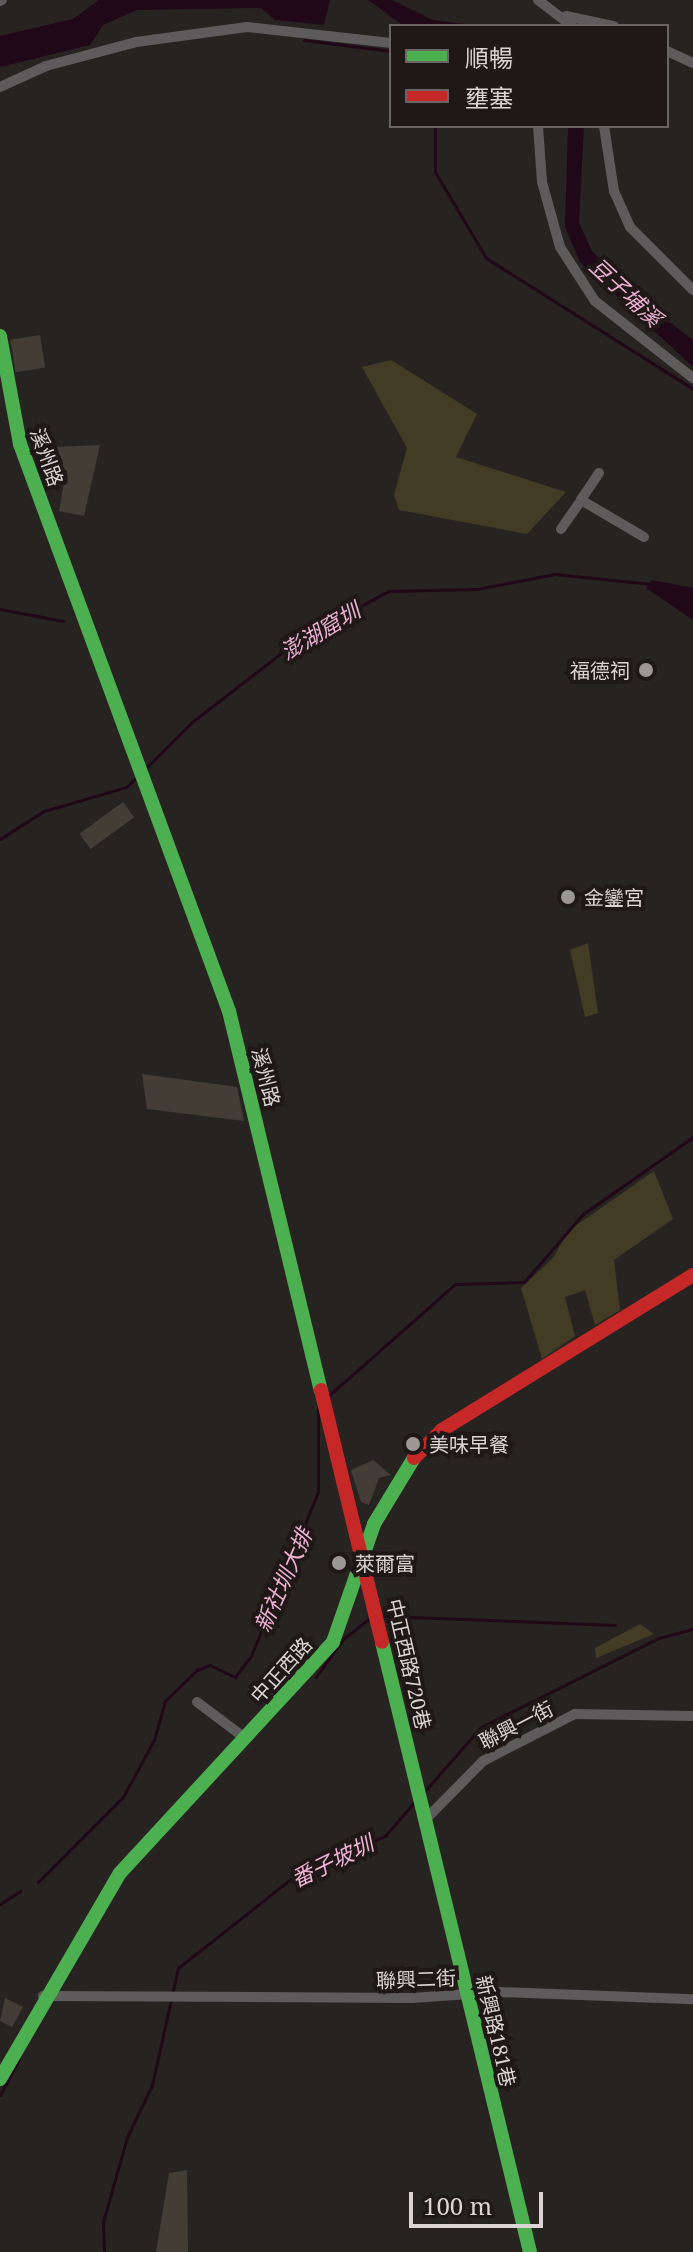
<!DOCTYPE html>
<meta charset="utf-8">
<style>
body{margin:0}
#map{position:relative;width:693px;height:2252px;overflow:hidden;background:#272321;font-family:"Noto Serif","Noto Sans TC",serif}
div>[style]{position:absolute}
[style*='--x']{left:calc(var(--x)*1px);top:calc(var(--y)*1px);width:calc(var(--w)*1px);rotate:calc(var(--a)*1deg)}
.green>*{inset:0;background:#423c24}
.water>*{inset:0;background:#200818}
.stream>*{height:3px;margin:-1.5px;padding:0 1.5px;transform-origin:1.5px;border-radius:1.5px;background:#200818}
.building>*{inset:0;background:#433d36;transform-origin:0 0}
.street>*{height:10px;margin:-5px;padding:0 5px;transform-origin:5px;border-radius:5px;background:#5d5b5b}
.fast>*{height:14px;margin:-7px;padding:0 7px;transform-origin:7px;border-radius:7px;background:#4caf50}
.jam>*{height:14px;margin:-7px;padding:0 7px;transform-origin:7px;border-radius:7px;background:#c62828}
.dots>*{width:22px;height:22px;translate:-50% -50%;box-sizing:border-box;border:4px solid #1f1816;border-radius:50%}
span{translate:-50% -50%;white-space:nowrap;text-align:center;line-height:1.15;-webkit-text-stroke:8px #1f1816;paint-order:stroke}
.street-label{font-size:20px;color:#dad5d4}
.poi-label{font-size:20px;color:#dad5d4}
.right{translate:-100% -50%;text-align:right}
.left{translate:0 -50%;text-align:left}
.water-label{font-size:22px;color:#eeb1d6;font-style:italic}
.legend{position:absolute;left:389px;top:24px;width:280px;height:104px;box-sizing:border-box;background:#1f1816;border:2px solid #6a6462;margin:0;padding:10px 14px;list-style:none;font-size:24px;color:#dad5d4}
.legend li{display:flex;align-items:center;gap:16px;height:40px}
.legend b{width:40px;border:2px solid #6a6462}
.scale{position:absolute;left:409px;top:2192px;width:134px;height:36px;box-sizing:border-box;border:4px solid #dad5d4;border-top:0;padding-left:10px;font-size:24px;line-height:28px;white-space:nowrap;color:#dad5d4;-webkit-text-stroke:6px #1f1816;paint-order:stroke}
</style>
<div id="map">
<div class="green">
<div style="clip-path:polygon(391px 360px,477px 414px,456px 457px,566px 492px,527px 534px,399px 510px,394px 495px,407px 448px,362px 367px)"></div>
<div style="clip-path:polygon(588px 943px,598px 1013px,585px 1017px,570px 950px)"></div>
<div style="clip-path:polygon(654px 1171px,673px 1219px,614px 1260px,620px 1310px,595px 1325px,585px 1290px,565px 1297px,575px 1336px,542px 1359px,521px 1288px,553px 1258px,568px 1231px)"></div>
<div style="clip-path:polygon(640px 1624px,654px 1634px,596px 1658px,595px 1648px)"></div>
</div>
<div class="water">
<div style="clip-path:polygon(99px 0,330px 0,324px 25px,275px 20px,261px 8px,137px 10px,103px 25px,90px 45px,0 67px,0 36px,73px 19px)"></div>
<div style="clip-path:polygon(368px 0,392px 0,433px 20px,481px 26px,404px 26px)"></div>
<div style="clip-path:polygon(568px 126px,584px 126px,579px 223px,592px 251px,634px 295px,693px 340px,693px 367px,580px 262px,565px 227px)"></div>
<div style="clip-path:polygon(652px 580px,693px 588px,693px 620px,646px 588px)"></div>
</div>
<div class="stream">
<div style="--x:304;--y:40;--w:88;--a:7.2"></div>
<div style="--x:435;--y:126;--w:46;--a:90"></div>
<div style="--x:435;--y:172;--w:100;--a:59.3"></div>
<div style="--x:486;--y:258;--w:245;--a:32.3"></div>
<div style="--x:0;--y:609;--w:64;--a:10.8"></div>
<div style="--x:145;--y:769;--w:66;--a:-45"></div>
<div style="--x:192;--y:722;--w:139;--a:-37.7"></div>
<div style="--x:302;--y:637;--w:98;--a:-27.9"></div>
<div style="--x:389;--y:591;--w:88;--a:-1.3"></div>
<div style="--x:477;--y:589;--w:79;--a:-10.9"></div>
<div style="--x:555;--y:574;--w:97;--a:5.9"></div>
<div style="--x:0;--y:839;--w:52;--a:-32.5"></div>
<div style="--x:44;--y:811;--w:85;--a:-16.3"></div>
<div style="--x:126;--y:787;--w:15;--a:-42"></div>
<div style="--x:327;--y:1397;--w:171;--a:-41.4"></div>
<div style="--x:455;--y:1284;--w:69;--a:-1.7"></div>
<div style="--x:524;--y:1282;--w:90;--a:-49.1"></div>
<div style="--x:583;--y:1214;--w:134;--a:-35"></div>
<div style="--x:383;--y:1616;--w:232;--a:2.2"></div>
<div style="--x:316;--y:1677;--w:47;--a:-54.6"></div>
<div style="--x:343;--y:1639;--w:34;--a:-38"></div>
<div style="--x:424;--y:1792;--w:86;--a:-48.8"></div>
<div style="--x:481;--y:1727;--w:199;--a:-26.6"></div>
<div style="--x:659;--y:1638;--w:35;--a:-15"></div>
<div style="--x:38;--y:1882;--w:120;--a:-45"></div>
<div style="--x:123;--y:1797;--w:65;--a:-61.5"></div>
<div style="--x:154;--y:1740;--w:41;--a:-74.2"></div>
<div style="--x:165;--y:1701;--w:45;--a:-44.1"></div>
<div style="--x:197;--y:1670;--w:14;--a:-21"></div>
<div style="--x:210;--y:1665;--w:28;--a:26"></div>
<div style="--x:235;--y:1677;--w:26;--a:-53"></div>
<div style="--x:251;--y:1656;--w:177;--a:-67.8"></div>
<div style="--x:318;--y:1492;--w:87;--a:-90"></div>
<div style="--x:0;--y:1904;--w:24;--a:-33"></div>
<div style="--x:0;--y:2095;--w:41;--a:-62.2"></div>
<div style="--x:104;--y:2252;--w:30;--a:-92"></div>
<div style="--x:103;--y:2222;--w:88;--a:-74.2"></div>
<div style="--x:127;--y:2137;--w:58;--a:-64.3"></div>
<div style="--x:152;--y:2085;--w:120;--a:-77.5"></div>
<div style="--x:178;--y:1968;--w:158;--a:-38.3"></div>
<div style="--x:302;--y:1870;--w:90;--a:-22.3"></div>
<div style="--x:385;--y:1836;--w:48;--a:-49.3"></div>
</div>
<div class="building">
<div style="left:40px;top:335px;width:33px;height:30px;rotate:81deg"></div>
<div style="clip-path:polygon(100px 445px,84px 516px,59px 511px,64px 482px,44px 481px,32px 448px)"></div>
<div style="left:123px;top:802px;width:19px;height:54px;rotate:54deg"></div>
<div style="clip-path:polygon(142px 1074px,237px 1087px,244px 1121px,147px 1109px)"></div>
<div style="clip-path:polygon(373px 1460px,391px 1475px,379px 1478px,369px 1505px,361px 1502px,351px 1470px)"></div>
<div style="clip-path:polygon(5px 1998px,23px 2007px,12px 2027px,0 2021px)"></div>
<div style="clip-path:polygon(187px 2170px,188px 2252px,156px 2252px,169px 2173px)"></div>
</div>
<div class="street">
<div style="--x:538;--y:0;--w:43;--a:37.4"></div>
<div style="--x:0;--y:1;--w:2;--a:-27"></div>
<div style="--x:566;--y:16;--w:49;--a:11.8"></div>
<div style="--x:667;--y:51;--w:29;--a:25"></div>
<div style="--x:0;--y:87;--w:51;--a:-24.5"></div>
<div style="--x:46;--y:66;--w:93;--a:-14.9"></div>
<div style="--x:136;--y:42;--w:112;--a:-7.7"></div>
<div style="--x:247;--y:27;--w:145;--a:6.3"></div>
<div style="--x:538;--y:126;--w:56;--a:85.9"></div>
<div style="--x:542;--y:182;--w:67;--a:74.5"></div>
<div style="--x:560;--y:247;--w:64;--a:57.1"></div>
<div style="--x:595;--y:301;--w:125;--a:38.2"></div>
<div style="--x:604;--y:126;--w:66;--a:81.3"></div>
<div style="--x:614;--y:191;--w:39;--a:66"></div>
<div style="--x:630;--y:227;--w:89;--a:45"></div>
<div style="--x:599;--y:473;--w:32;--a:124"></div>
<div style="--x:581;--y:500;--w:73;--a:30.4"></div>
<div style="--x:561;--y:529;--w:35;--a:-55"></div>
<div style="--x:197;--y:1702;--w:60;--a:36.9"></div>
<div style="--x:426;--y:1819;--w:81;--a:-45.5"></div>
<div style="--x:483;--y:1761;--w:103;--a:-27.1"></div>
<div style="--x:575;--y:1714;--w:118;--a:1"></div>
<div style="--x:43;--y:1996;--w:369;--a:0.3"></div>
<div style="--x:412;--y:1998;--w:86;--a:-4"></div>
<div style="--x:498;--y:1992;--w:195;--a:2.1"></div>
</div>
<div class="fast">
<div style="--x:0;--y:336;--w:110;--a:79.5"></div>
<div style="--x:20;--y:444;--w:604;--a:69.77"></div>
<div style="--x:229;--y:1011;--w:390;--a:76.4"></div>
<div style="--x:382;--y:1642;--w:628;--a:76.36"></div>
<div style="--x:0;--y:2079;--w:238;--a:-59.8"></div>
<div style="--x:120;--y:1873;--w:314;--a:-47.3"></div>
<div style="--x:333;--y:1642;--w:125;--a:-70.8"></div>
<div style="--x:374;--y:1524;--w:77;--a:-58.8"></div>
</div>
<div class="jam">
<div style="--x:321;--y:1390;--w:259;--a:76.4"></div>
<div style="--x:414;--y:1458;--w:40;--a:-45"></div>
<div style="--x:442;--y:1430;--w:295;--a:-31.7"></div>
</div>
<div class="dots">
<div style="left:646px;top:670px;background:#9b9795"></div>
<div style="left:568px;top:897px;background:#9b9795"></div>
<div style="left:413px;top:1444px;background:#9b9795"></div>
<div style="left:339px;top:1563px;background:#9b9795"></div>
</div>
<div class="street-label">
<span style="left:47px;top:457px;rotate:70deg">溪州路</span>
<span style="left:266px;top:1077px;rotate:76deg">溪州路</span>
<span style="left:409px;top:1664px;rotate:77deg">中正西路720巷</span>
<span style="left:281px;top:1670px;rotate:-48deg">中正西路</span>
<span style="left:516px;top:1725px;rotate:-27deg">聯興一街</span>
<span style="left:416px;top:1979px;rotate:-2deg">聯興二街</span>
<span style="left:496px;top:2031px;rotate:77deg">新興路181巷</span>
</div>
<div class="poi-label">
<span class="right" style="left:630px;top:670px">福德祠</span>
<span class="left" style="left:584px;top:897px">金鑾宮</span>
<span class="left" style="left:429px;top:1444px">美味早餐</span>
<span class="left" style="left:355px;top:1563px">萊爾富</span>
</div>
<div class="water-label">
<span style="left:626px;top:292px;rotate:43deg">豆子埔溪</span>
<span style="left:320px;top:631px;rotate:-31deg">澎湖窟圳</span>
<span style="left:283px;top:1580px;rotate:-66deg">新社圳大排</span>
<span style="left:332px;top:1861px;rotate:-26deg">番子坡圳</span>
</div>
<ul class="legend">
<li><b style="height:10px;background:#4caf50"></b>順暢</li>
<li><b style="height:10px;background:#c62828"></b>壅塞</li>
</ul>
<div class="scale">100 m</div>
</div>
